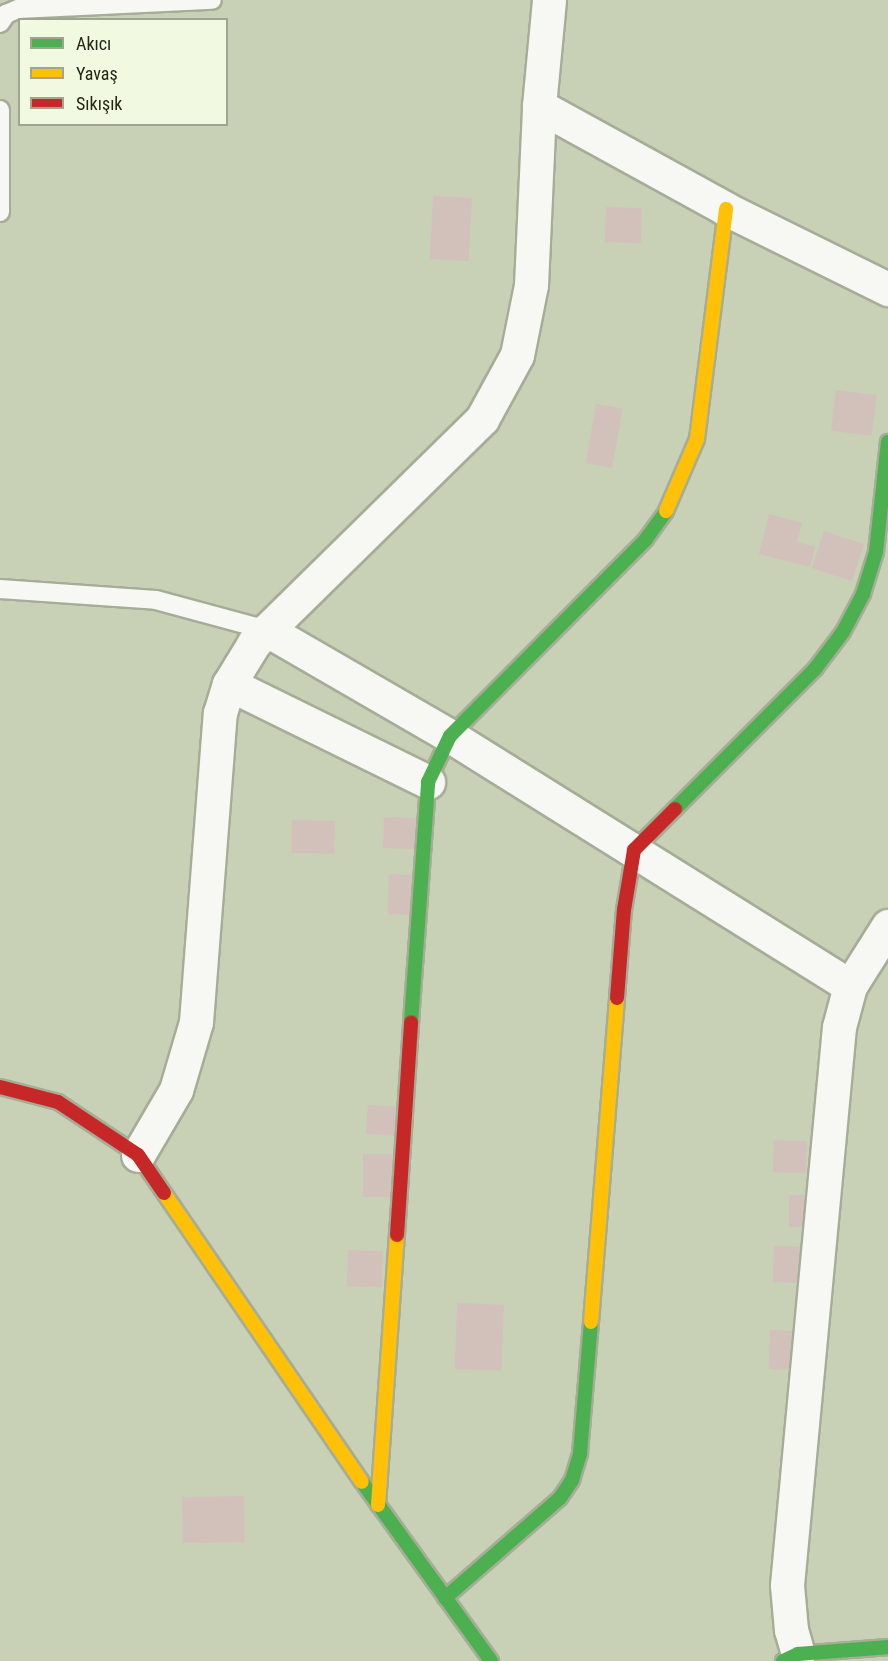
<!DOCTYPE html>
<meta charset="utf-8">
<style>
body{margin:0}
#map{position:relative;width:888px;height:1661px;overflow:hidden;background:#c8d0b5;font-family:"Roboto Condensed",sans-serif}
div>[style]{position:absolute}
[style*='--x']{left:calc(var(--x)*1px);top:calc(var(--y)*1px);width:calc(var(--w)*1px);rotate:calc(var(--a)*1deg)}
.building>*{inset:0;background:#d2c1ba;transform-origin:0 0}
.roads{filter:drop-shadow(2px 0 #a6ad97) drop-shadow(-2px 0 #a6ad97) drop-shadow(0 2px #a6ad97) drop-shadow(0 -2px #a6ad97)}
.lane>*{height:18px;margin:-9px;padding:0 9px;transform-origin:9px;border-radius:9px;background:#f7f8f4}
.street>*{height:33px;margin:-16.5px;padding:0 16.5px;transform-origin:16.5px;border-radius:16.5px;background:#f7f8f4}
.fast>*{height:14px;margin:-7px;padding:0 7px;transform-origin:7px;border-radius:7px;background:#4caf50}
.slow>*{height:14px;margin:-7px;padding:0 7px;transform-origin:7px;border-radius:7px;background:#ffc107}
.jam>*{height:14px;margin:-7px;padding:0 7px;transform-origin:7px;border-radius:7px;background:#c62828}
span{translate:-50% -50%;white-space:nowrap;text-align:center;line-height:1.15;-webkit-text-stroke:5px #f1f9e0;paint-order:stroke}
.legend{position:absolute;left:18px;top:18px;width:210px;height:108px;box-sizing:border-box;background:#f1f9e0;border:2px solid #9fa58f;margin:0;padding:8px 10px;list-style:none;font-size:18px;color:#232815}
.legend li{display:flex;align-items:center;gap:12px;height:30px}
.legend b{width:30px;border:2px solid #9fa58f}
</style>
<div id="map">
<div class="building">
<div style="left:433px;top:196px;width:39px;height:63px;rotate:3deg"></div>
<div style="left:606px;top:207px;width:36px;height:35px;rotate:2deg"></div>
<div style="left:836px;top:390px;width:41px;height:41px;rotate:7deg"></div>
<div style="left:596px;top:404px;width:27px;height:60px;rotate:10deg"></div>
<div style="clip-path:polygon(769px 514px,802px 523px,797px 542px,815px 547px,810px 567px,759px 554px)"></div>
<div style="left:824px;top:531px;width:42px;height:39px;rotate:18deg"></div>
<div style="left:384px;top:817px;width:38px;height:31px;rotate:2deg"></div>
<div style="left:292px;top:820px;width:43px;height:33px;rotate:1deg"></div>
<div style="left:389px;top:874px;width:27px;height:40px;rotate:2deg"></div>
<div style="left:368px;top:1105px;width:29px;height:29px;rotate:4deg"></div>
<div style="left:774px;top:1140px;width:33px;height:32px;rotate:2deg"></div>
<div style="left:363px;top:1154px;width:32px;height:43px"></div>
<div style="left:789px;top:1195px;width:25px;height:32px"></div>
<div style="left:774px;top:1246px;width:30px;height:36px;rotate:2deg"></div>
<div style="left:348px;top:1250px;width:35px;height:36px;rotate:2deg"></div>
<div style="left:457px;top:1303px;width:47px;height:66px;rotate:2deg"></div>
<div style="left:770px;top:1330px;width:29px;height:39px;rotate:2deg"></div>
<div style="left:244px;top:1496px;width:46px;height:62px;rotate:89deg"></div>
</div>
<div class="roads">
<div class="lane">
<div style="--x:0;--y:23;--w:11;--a:-56"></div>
<div style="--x:6;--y:14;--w:13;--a:-23"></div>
<div style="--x:18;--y:9;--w:194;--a:-2.7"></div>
<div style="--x:0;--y:110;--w:102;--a:90"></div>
<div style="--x:0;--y:589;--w:156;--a:4"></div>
<div style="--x:156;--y:600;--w:115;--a:15.1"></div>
</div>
<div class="street">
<div style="--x:539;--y:106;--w:213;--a:28.8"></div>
<div style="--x:726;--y:209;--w:181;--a:26.3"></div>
<div style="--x:267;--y:630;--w:211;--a:30.1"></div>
<div style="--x:450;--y:736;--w:472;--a:32"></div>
<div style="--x:229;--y:684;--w:222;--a:26.2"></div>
<div style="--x:138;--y:1155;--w:75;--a:-59.7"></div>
<div style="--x:176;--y:1090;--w:71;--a:-73.6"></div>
<div style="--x:196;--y:1022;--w:310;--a:-85.6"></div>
<div style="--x:220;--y:713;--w:30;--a:-73"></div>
<div style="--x:229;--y:684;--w:48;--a:-58.6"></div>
<div style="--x:254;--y:643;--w:320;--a:-44.5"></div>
<div style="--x:482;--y:419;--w:73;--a:-61.3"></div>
<div style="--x:517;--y:355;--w:71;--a:-78.7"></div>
<div style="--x:531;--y:285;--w:179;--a:-87.4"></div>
<div style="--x:539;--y:106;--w:106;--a:-84.6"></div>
<div style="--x:798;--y:1654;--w:25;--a:-106"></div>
<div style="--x:791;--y:1630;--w:45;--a:-95.1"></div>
<div style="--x:787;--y:1585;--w:560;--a:-84.68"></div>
<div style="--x:839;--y:1027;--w:42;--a:-75"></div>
<div style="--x:850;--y:986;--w:71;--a:-57.7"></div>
</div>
<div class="fast">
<div style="--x:675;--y:809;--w:198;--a:-45"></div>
<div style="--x:815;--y:669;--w:46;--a:-52.9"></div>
<div style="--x:843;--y:632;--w:43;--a:-62.2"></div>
<div style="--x:863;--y:594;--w:44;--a:-72.8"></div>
<div style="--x:876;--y:552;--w:111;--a:-83.8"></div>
<div style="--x:411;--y:1022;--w:241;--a:-85.9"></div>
<div style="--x:428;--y:782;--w:51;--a:-64.4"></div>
<div style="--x:450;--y:736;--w:278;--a:-45.1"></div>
<div style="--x:646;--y:539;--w:34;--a:-54"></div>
<div style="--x:362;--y:1482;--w:221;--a:54.2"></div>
<div style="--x:445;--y:1598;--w:152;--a:-41"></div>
<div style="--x:560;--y:1498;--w:22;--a:-56"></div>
<div style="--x:572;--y:1480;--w:28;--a:-73"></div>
<div style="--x:580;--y:1453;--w:131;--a:-85.2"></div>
<div style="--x:783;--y:1661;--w:17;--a:-25"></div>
<div style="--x:798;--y:1654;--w:90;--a:-4.4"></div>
</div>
<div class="slow">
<div style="--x:666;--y:511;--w:78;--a:-66.7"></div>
<div style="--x:697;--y:439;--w:232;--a:-82.8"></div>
<div style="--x:164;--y:1193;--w:350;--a:55.6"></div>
<div style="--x:591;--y:1322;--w:325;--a:-85.4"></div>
<div style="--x:378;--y:1505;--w:271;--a:-86"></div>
</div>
<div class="jam">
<div style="--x:617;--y:998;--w:88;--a:-85.5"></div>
<div style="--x:624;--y:910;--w:61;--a:-80.5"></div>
<div style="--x:634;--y:850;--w:58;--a:-45"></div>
<div style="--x:0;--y:1087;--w:60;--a:14.5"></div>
<div style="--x:58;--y:1102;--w:96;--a:33.5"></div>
<div style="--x:138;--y:1155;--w:46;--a:55.6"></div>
<div style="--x:397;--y:1235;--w:213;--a:-86.2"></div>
</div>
</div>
<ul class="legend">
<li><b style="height:8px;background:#4caf50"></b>Akıcı</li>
<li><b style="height:8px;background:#ffc107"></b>Yavaş</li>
<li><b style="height:8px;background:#c62828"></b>Sıkışık</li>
</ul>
</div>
